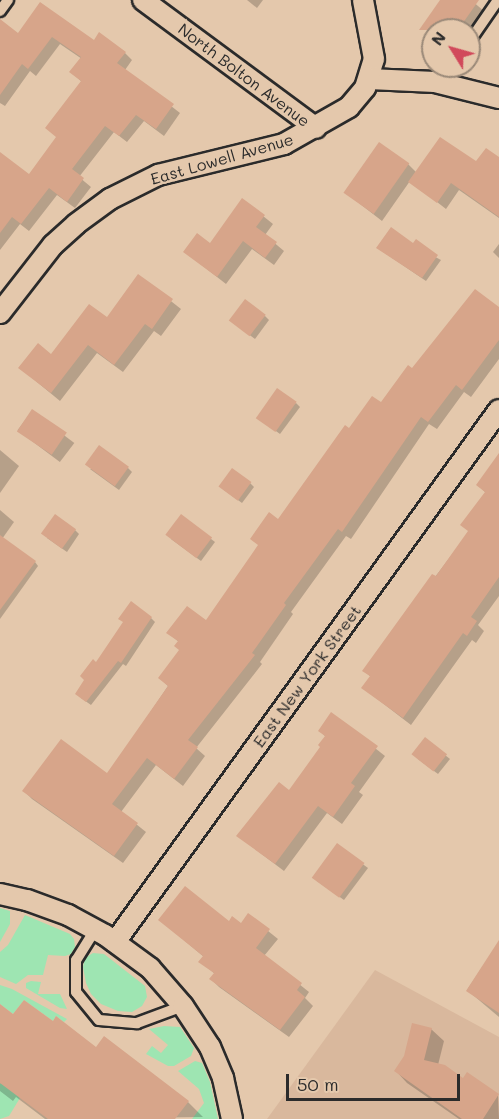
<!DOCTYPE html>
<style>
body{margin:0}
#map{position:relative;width:499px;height:1119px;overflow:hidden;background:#e4c8ac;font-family:Mali,sans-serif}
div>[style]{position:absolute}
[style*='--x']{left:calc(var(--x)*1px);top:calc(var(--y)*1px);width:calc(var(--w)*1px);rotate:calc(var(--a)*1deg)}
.built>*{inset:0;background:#d9b89d}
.green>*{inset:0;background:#9ee5b2}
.shadow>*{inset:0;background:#0003;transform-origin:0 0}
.building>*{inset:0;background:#d7a58a;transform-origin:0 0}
.roads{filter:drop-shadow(2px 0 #2b2b2b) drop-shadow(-2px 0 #2b2b2b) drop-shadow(0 2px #2b2b2b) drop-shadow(0 -2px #2b2b2b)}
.lane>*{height:10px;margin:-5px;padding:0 5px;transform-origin:5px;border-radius:5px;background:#e4c8ac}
.street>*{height:20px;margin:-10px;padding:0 10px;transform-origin:10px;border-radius:10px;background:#e4c8ac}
span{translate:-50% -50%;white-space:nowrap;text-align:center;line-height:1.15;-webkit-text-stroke:4.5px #e4c8ac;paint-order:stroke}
.street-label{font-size:16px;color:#2b2b2b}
.north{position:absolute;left:421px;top:18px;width:60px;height:60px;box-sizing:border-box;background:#e4c8ac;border:2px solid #9a8978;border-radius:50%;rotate:307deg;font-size:16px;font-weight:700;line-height:24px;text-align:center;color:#2b2b2b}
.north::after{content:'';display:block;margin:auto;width:21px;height:27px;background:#d1495b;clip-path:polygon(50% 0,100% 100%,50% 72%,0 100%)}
.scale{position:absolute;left:286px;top:1074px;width:174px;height:27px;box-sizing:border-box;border:3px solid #2b2b2b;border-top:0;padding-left:8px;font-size:18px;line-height:21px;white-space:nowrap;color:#2b2b2b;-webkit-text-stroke:4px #e4c8ac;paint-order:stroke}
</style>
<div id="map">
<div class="built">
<div style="clip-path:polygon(375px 970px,499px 1037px,499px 1119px,267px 1119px)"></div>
</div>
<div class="green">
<div style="clip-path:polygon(0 908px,10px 911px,10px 924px,0 942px)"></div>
<div style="clip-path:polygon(25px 915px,70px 934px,74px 939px,75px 947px,71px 954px,65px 956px,48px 955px,43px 975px,28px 975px,16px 984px,0 977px,0 952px,8px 945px)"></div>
<div style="clip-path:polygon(93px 953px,104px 954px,145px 986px,147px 997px,142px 1006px,132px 1012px,118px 1011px,101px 1004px,91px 994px,86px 983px,83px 967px,85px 958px)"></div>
<div style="clip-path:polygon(31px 981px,41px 982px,38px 994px,60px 994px,67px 1009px,60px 1008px,26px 988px,26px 983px)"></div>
<div style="clip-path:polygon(0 985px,12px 989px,67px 1019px,64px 1022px,56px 1016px,53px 1021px,24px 1000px,13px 1014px,0 1004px)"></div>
<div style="clip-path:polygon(164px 1026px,180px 1027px,194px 1048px,191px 1056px,174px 1066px,168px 1066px,146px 1054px,152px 1046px,161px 1053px,168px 1045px,149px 1029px)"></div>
<div style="clip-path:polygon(195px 1061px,202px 1063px,210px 1082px,218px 1119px,192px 1119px,204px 1103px,199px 1089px,178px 1071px)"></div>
<div style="clip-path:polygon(4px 1080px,20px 1098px,9px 1116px,0 1119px,0 1084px)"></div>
</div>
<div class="shadow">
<div style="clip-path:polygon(247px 0,263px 0,257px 8px)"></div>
<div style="clip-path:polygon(442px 0,471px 0,485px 12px,469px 35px,469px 30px,433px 30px,433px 33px,425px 25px)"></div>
<div style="clip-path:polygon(41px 4px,94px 42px,125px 53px,132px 60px,125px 70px,180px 113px,164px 136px,144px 121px,127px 142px,114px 132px,79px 177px,91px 187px,75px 208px,57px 195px,29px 231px,20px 224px,0 250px,0 157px,29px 176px,57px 138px,82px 82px,71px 72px,82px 59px,60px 44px,36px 76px,30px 71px,5px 106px,0 103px,0 35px,19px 35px)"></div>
<div style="clip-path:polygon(499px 159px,499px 218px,459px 190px,446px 209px,410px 181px,382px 221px,346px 193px,408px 164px,417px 173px)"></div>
<div style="clip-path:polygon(243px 200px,273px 224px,265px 235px,284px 251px,274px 265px,252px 249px,226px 284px,185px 252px,210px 245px)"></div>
<div style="clip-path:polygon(499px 244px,499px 258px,493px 252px)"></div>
<div style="clip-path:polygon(413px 245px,441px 260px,426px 281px,382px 251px)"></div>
<div style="clip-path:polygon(139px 276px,181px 309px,161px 336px,154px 331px,123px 372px,97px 353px,60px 401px,20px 368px,52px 356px,107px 320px)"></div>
<div style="clip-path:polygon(499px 309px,499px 359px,471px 397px,464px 392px,437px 429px,429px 424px,351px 539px,346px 536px,291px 612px,293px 614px,260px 662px,262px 664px,196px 748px,205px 756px,183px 786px,156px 765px,121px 812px,146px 832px,123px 863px,32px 799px,24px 791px,108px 775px,168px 686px,160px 678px,180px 651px,179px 642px,168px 633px,206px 622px,278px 521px,349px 430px,381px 404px,412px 370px)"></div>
<div style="clip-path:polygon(265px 316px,269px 320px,255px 339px,232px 322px)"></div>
<div style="clip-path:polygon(296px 403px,300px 407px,280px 434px,262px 421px)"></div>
<div style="left:32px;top:411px;width:53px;height:24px;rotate:37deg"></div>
<div style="clip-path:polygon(0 450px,19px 466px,0 493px)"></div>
<div style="clip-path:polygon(499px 463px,499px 596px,478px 625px,484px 631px,476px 643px,472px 640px,411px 725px,363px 688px,371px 677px,364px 671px,469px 532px,486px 493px,478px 485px)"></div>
<div style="clip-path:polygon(128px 468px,132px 472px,119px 490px,90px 469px)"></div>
<div style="clip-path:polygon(250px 483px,254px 487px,242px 503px,224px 490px)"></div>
<div style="clip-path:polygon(0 510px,14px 522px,2px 539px,0 537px)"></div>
<div style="clip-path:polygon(181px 516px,215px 542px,201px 561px,171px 539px)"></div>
<div style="clip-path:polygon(75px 530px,79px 534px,67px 552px,47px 538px)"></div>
<div style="clip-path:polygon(35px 562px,38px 566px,0 619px,0 574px)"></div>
<div style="clip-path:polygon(151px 618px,155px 622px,126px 666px,123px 664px,91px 705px,81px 698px,97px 664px,124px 623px)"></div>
<div style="clip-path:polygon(332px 714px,385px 756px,359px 792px,363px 795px,342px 824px,327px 813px,284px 871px,238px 836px,289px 792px,322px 747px,326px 737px,320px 731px)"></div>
<div style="clip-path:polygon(425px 739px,450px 759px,438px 774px,418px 759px)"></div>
<div style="clip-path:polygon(337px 845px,368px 868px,344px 900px,317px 881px)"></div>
<div style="clip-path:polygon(248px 915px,278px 939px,264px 956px,309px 992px,305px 998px,313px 1006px,289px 1037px,219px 987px,211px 979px,215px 974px,200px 961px,204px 957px,160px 920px,241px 925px)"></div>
<div style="clip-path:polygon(499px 942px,499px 1017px,467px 990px)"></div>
<div style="clip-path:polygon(0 1006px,14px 1017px,53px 1023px,96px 1049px,105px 1038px,188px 1102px,203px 1117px,45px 1119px,16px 1097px,13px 1101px,0 1091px)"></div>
<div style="clip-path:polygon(431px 1029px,444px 1041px,438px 1065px,464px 1080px,467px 1074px,498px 1096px,499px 1119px,459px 1119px,407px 1083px,396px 1071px)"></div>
</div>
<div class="building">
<div style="clip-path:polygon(440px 0,479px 0,458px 30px,419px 30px)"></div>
<div style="clip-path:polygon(40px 2px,94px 40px,99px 32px,126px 52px,117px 63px,174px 104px,156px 129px,136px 115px,119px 136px,105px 126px,72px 169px,84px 178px,67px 202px,49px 188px,21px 224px,12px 217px,0 233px,0 152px,29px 174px,56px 137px,45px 128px,81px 81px,69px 72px,81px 57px,52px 37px,28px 69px,22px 64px,0 95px,0 19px,18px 33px)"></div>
<div style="clip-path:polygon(440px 137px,476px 161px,486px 148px,499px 157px,499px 217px,451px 183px,437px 203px,408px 182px)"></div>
<div style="left:379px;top:142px;width:37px;height:62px;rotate:35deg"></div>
<div style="clip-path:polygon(242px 198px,265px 215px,256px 227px,277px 242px,265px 258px,243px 241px,217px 277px,183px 252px,197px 233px,210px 243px)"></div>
<div style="clip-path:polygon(391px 227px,413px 243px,416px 239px,438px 255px,422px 278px,376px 248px)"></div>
<div style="clip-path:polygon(138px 274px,173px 299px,152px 329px,145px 324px,114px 365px,88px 345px,51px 393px,18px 368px,38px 343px,51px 354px,89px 304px,107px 317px)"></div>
<div style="clip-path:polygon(475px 289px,499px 307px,499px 340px,462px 390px,456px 385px,428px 422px,421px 417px,342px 532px,338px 529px,284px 603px,286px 605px,252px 653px,255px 655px,188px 740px,198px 747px,174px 779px,147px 758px,112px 804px,138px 823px,114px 856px,22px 791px,61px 739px,107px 773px,168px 686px,158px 678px,179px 650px,174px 646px,178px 641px,166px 633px,187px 606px,206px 620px,258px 545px,250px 539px,269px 512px,278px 519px,345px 425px,349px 428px,372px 396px,381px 402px,408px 365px,412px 368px)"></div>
<div style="left:245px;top:299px;width:26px;height:27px;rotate:37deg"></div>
<div style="left:277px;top:388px;width:24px;height:37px;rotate:35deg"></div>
<div style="left:32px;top:409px;width:42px;height:27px;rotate:34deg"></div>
<div style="left:99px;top:445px;width:37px;height:24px;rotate:36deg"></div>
<div style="clip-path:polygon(499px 453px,499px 577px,471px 617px,477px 621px,467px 636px,463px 633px,403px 718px,361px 688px,370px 676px,362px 671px,432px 574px,436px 576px,468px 531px,460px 525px,485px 492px,476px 485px)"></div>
<div style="left:232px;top:468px;width:24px;height:23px;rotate:36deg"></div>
<div style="left:55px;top:514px;width:26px;height:24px;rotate:36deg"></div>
<div style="left:181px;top:514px;width:39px;height:26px;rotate:37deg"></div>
<div style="clip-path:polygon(0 535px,36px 561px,0 610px)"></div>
<div style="clip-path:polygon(131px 601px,152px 617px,121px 663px,118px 661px,86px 702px,75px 694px,84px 680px,80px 676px,93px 659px,96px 662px,123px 622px,118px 619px)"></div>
<div style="clip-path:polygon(331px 712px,378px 746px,351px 783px,355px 786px,333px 817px,318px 806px,275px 864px,236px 836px,279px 782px,289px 790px,320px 747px,318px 745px,325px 736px,318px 731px)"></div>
<div style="left:425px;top:737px;width:28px;height:22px;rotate:38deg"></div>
<div style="left:337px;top:843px;width:34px;height:43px;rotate:36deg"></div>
<div style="clip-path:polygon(185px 886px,229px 921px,232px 916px,241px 923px,248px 913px,270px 929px,256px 948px,302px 983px,297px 990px,305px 997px,280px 1030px,209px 979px,214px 973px,198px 962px,203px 956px,158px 920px)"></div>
<div style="clip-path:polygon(499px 940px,499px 1013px,466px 991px)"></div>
<div style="clip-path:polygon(24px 1000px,53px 1021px,56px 1016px,96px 1047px,104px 1036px,189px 1101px,175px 1119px,48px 1119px,0 1083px,0 1004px,13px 1014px)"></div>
<div style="clip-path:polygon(412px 1023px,432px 1028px,424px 1060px,445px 1065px,463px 1078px,467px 1072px,499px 1094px,483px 1119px,462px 1119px,394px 1071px,404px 1056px)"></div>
</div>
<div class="roads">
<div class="lane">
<div style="--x:0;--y:11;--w:14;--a:-54"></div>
<div style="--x:469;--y:42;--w:51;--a:-55.4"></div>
<div style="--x:446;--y:85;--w:21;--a:-62"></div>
<div style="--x:95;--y:930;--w:36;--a:122"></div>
<div style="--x:76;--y:960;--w:32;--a:90"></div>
<div style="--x:76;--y:992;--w:36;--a:51"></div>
<div style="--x:99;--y:1020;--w:38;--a:5"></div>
<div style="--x:137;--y:1023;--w:49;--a:-20.3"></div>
</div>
<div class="street">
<div style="--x:143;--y:0;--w:215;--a:36.5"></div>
<div style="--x:369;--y:79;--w:66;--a:2.6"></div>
<div style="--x:435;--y:82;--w:66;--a:14"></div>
<div style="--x:0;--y:313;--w:86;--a:-52.1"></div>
<div style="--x:53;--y:245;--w:31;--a:-42"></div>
<div style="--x:76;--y:224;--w:42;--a:-36.3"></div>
<div style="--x:110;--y:199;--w:54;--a:-26.6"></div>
<div style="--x:158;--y:175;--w:130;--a:-13.8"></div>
<div style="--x:284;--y:144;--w:75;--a:-29.6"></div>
<div style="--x:349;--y:107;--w:25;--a:-50"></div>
<div style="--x:365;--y:88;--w:30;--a:-73"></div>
<div style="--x:374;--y:59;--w:60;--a:-100.6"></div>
<div style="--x:0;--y:894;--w:28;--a:13"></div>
<div style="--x:27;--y:900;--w:44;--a:20.1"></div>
<div style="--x:68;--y:915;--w:42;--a:28.4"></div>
<div style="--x:105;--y:935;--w:56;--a:36.3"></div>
<div style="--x:150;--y:968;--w:50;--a:49"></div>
<div style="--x:183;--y:1006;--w:49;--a:56.6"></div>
<div style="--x:210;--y:1047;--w:34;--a:67"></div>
<div style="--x:223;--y:1078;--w:42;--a:77.6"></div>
<div style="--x:115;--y:942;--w:656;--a:-54.18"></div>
</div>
</div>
<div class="street-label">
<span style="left:244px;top:75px;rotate:37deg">North Bolton Avenue</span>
<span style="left:222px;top:159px;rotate:-16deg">East Lowell Avenue</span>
<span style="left:307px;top:676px;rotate:-54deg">East New York Street</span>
</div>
<div class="north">N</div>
<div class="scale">50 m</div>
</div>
